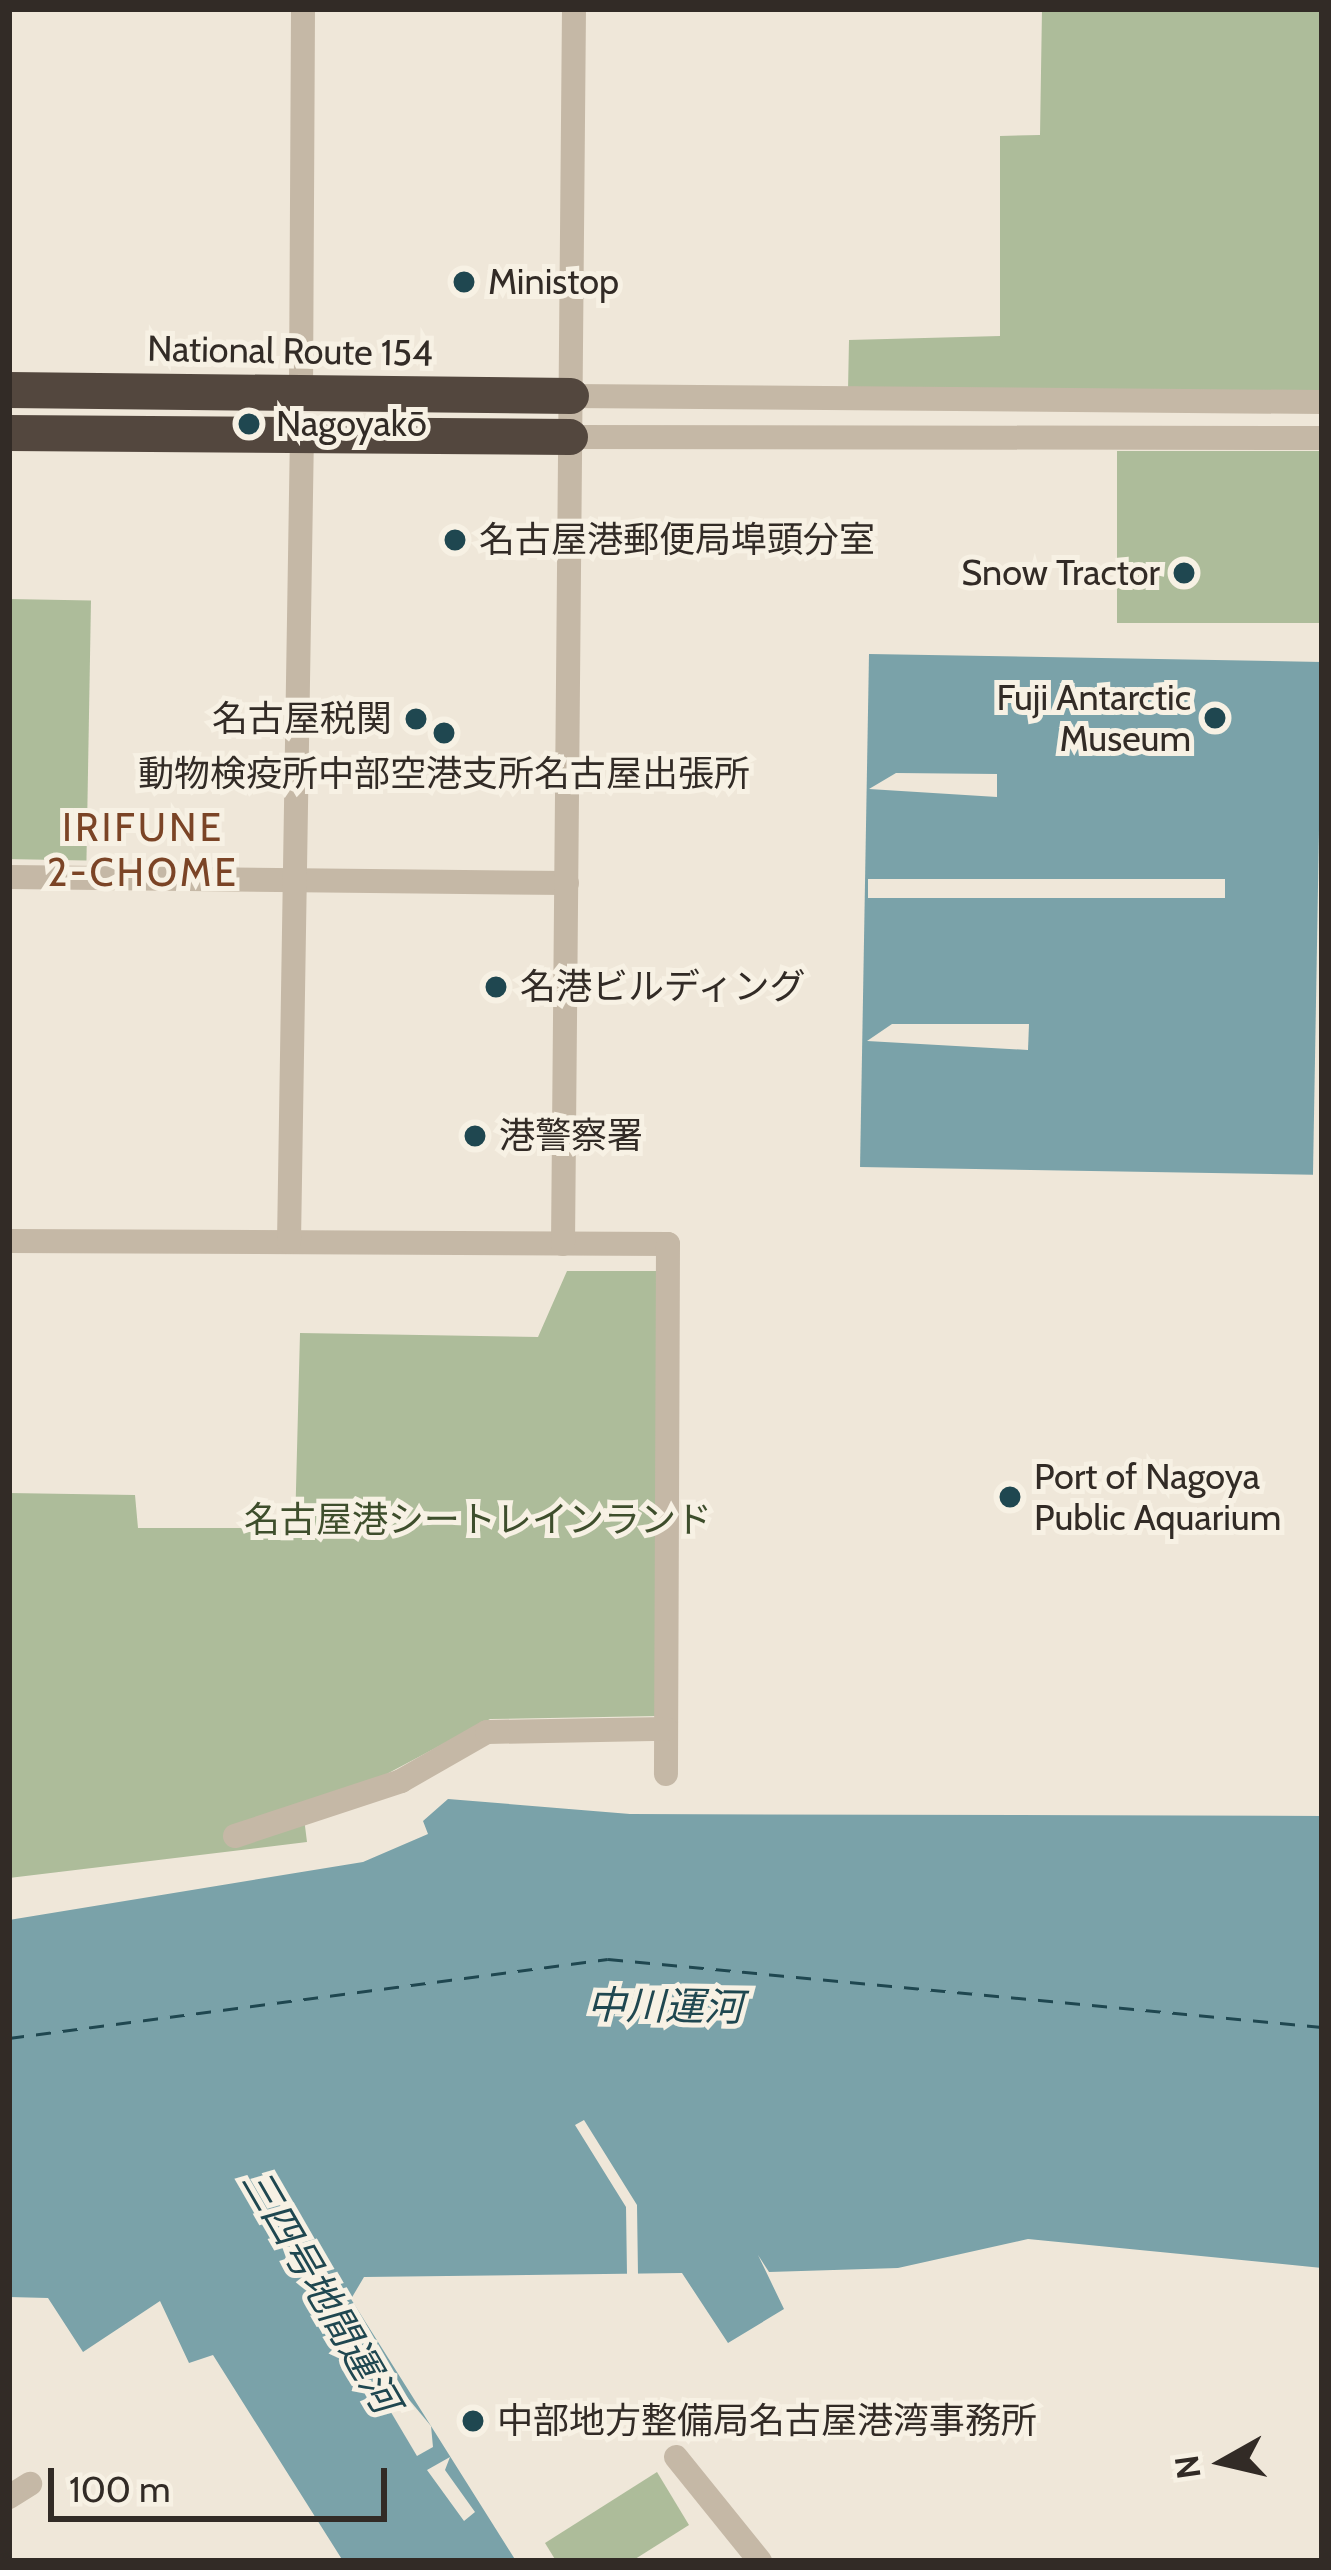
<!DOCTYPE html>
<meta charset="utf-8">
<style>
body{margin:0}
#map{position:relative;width:1331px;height:2570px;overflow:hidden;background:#efe7d9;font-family:Cabin,"Noto Sans JP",sans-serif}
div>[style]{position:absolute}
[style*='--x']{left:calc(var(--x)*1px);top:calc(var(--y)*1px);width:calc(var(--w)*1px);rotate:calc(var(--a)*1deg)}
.green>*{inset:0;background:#adbc9a;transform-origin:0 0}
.water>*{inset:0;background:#7aa2a9;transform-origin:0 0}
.pier>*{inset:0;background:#efe7d9;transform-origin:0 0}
.ferry>*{height:3px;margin-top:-1.5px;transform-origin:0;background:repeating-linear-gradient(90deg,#1f4750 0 15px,transparent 0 27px)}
.minor>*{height:24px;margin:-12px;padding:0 12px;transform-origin:12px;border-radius:12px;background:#c5b8a6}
.highway>*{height:36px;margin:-18px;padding:0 18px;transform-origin:18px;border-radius:18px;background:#53473e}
.dots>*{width:33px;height:33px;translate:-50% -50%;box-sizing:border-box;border:6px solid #f7f1e4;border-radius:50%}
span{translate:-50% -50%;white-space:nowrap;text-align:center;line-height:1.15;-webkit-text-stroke:10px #f7f1e4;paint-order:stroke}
.poi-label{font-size:36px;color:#322b26}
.left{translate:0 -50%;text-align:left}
.right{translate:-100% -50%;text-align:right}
.street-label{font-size:36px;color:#322b26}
.park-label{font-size:36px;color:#3e4e2c}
.neighbourhood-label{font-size:39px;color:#7b4426;letter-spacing:3px}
.water-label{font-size:39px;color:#1f4750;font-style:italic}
.frame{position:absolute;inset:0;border:12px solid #322b26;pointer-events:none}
.north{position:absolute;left:1163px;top:2402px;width:120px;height:120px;-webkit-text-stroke:9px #f7f1e4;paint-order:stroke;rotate:262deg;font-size:33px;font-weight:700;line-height:48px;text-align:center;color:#322b26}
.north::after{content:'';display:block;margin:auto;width:42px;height:54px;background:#322b26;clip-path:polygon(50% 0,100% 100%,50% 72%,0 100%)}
.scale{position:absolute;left:48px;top:2468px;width:339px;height:54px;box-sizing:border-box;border:6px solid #322b26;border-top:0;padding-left:15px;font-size:36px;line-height:42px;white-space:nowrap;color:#322b26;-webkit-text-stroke:9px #f7f1e4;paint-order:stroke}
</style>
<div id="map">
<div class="green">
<div style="clip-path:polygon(1042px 9px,1322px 9px,1322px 390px,848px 390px,849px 340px,1000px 336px,1000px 136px,1040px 135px)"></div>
<div style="left:1117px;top:451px;width:205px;height:172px"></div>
<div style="left:9px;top:599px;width:82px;height:260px;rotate:1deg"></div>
<div style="clip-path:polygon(567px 1271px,660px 1271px,658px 1716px,490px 1719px,304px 1818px,307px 1842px,9px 1878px,9px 1493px,135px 1495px,138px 1528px,295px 1528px,300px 1333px,538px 1337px)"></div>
<div style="clip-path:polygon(657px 2472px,689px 2525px,632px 2561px,556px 2561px,545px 2543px)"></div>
</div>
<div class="water">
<div style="left:869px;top:654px;width:453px;height:513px;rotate:1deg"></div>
<div style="clip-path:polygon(448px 1799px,630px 1814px,1322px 1816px,1322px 2268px,1028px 2239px,898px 2268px,769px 2272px,758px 2255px,784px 2309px,728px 2343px,682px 2273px,364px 2277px,351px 2299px,516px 2561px,343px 2561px,213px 2355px,189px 2363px,160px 2301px,83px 2352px,48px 2298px,9px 2297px,9px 1920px,363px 1862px,428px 1834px,423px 1821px)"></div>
</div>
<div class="pier">
<div style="clip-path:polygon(896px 773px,997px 774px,997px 797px,869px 789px)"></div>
<div style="left:868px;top:879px;width:357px;height:19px"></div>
<div style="clip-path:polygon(892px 1024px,1029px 1024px,1028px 1050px,867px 1041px)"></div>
<div style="clip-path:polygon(584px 2120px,637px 2205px,638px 2275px,627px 2275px,626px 2207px,575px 2125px)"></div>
<div style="clip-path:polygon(391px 2378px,431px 2426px,433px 2447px,417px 2456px,376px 2387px)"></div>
<div style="clip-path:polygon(450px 2457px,445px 2470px,475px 2512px,464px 2521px,427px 2470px)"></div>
</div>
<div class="ferry">
<div style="--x:9;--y:2038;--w:604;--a:-7.51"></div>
<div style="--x:608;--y:1959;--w:717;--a:5.44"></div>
</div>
<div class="minor">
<div style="--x:301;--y:393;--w:384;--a:-89.7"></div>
<div style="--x:571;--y:396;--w:751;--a:0.46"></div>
<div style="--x:570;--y:437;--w:752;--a:0.08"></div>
<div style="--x:9;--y:877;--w:558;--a:0.62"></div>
<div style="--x:9;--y:1241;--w:659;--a:0.26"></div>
<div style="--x:668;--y:1244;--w:530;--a:90.22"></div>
<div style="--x:289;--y:1242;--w:806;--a:-89.08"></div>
<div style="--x:563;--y:1244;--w:1235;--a:-89.49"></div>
<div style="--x:235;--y:1836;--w:175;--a:-18.3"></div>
<div style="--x:401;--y:1781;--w:99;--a:-29.7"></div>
<div style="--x:487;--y:1732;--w:179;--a:-1"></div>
<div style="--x:676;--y:2457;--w:134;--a:51.1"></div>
<div style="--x:9;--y:2497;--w:25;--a:-32"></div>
</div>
<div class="highway">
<div style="--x:9;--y:390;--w:562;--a:0.61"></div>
<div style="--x:9;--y:433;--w:561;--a:0.41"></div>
</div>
<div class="dots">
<div style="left:464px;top:282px;background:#1f4750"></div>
<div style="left:249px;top:424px;background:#1f4750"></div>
<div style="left:455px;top:540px;background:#1f4750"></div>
<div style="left:1184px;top:573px;background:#1f4750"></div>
<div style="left:1215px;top:718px;background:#1f4750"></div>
<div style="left:416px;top:719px;background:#1f4750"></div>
<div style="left:444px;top:733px;background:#1f4750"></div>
<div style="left:496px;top:987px;background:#1f4750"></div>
<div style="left:475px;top:1136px;background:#1f4750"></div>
<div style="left:1010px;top:1497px;background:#1f4750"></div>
<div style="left:473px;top:2421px;background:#1f4750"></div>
</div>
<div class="poi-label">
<span class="left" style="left:488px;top:282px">Ministop</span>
<span class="left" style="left:276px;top:424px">Nagoyakō</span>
<span class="left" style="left:479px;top:540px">名古屋港郵便局埠頭分室</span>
<span class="right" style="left:1160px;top:573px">Snow Tractor</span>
<span class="right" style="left:1191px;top:718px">Fuji Antarctic<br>Museum</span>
<span class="right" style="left:392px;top:719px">名古屋税関</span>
<span style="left:444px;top:774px">動物検疫所中部空港支所名古屋出張所</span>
<span class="left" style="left:520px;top:987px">名港ビルディング</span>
<span class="left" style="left:499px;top:1136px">港警察署</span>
<span class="left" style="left:1034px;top:1497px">Port of Nagoya<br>Public Aquarium</span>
<span class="left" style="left:497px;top:2421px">中部地方整備局名古屋港湾事務所</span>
</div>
<div class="street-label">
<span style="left:290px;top:351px;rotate:1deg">National Route 154</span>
</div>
<div class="park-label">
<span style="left:478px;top:1520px">名古屋港シートレインランド</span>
</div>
<div class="neighbourhood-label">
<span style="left:143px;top:850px">IRIFUNE<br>2-CHOME</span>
</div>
<div class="water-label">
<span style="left:665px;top:2006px;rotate:1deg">中川運河</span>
<span style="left:321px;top:2291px;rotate:60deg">三四号地間運河</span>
</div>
<div class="frame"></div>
<div class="north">N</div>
<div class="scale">100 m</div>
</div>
